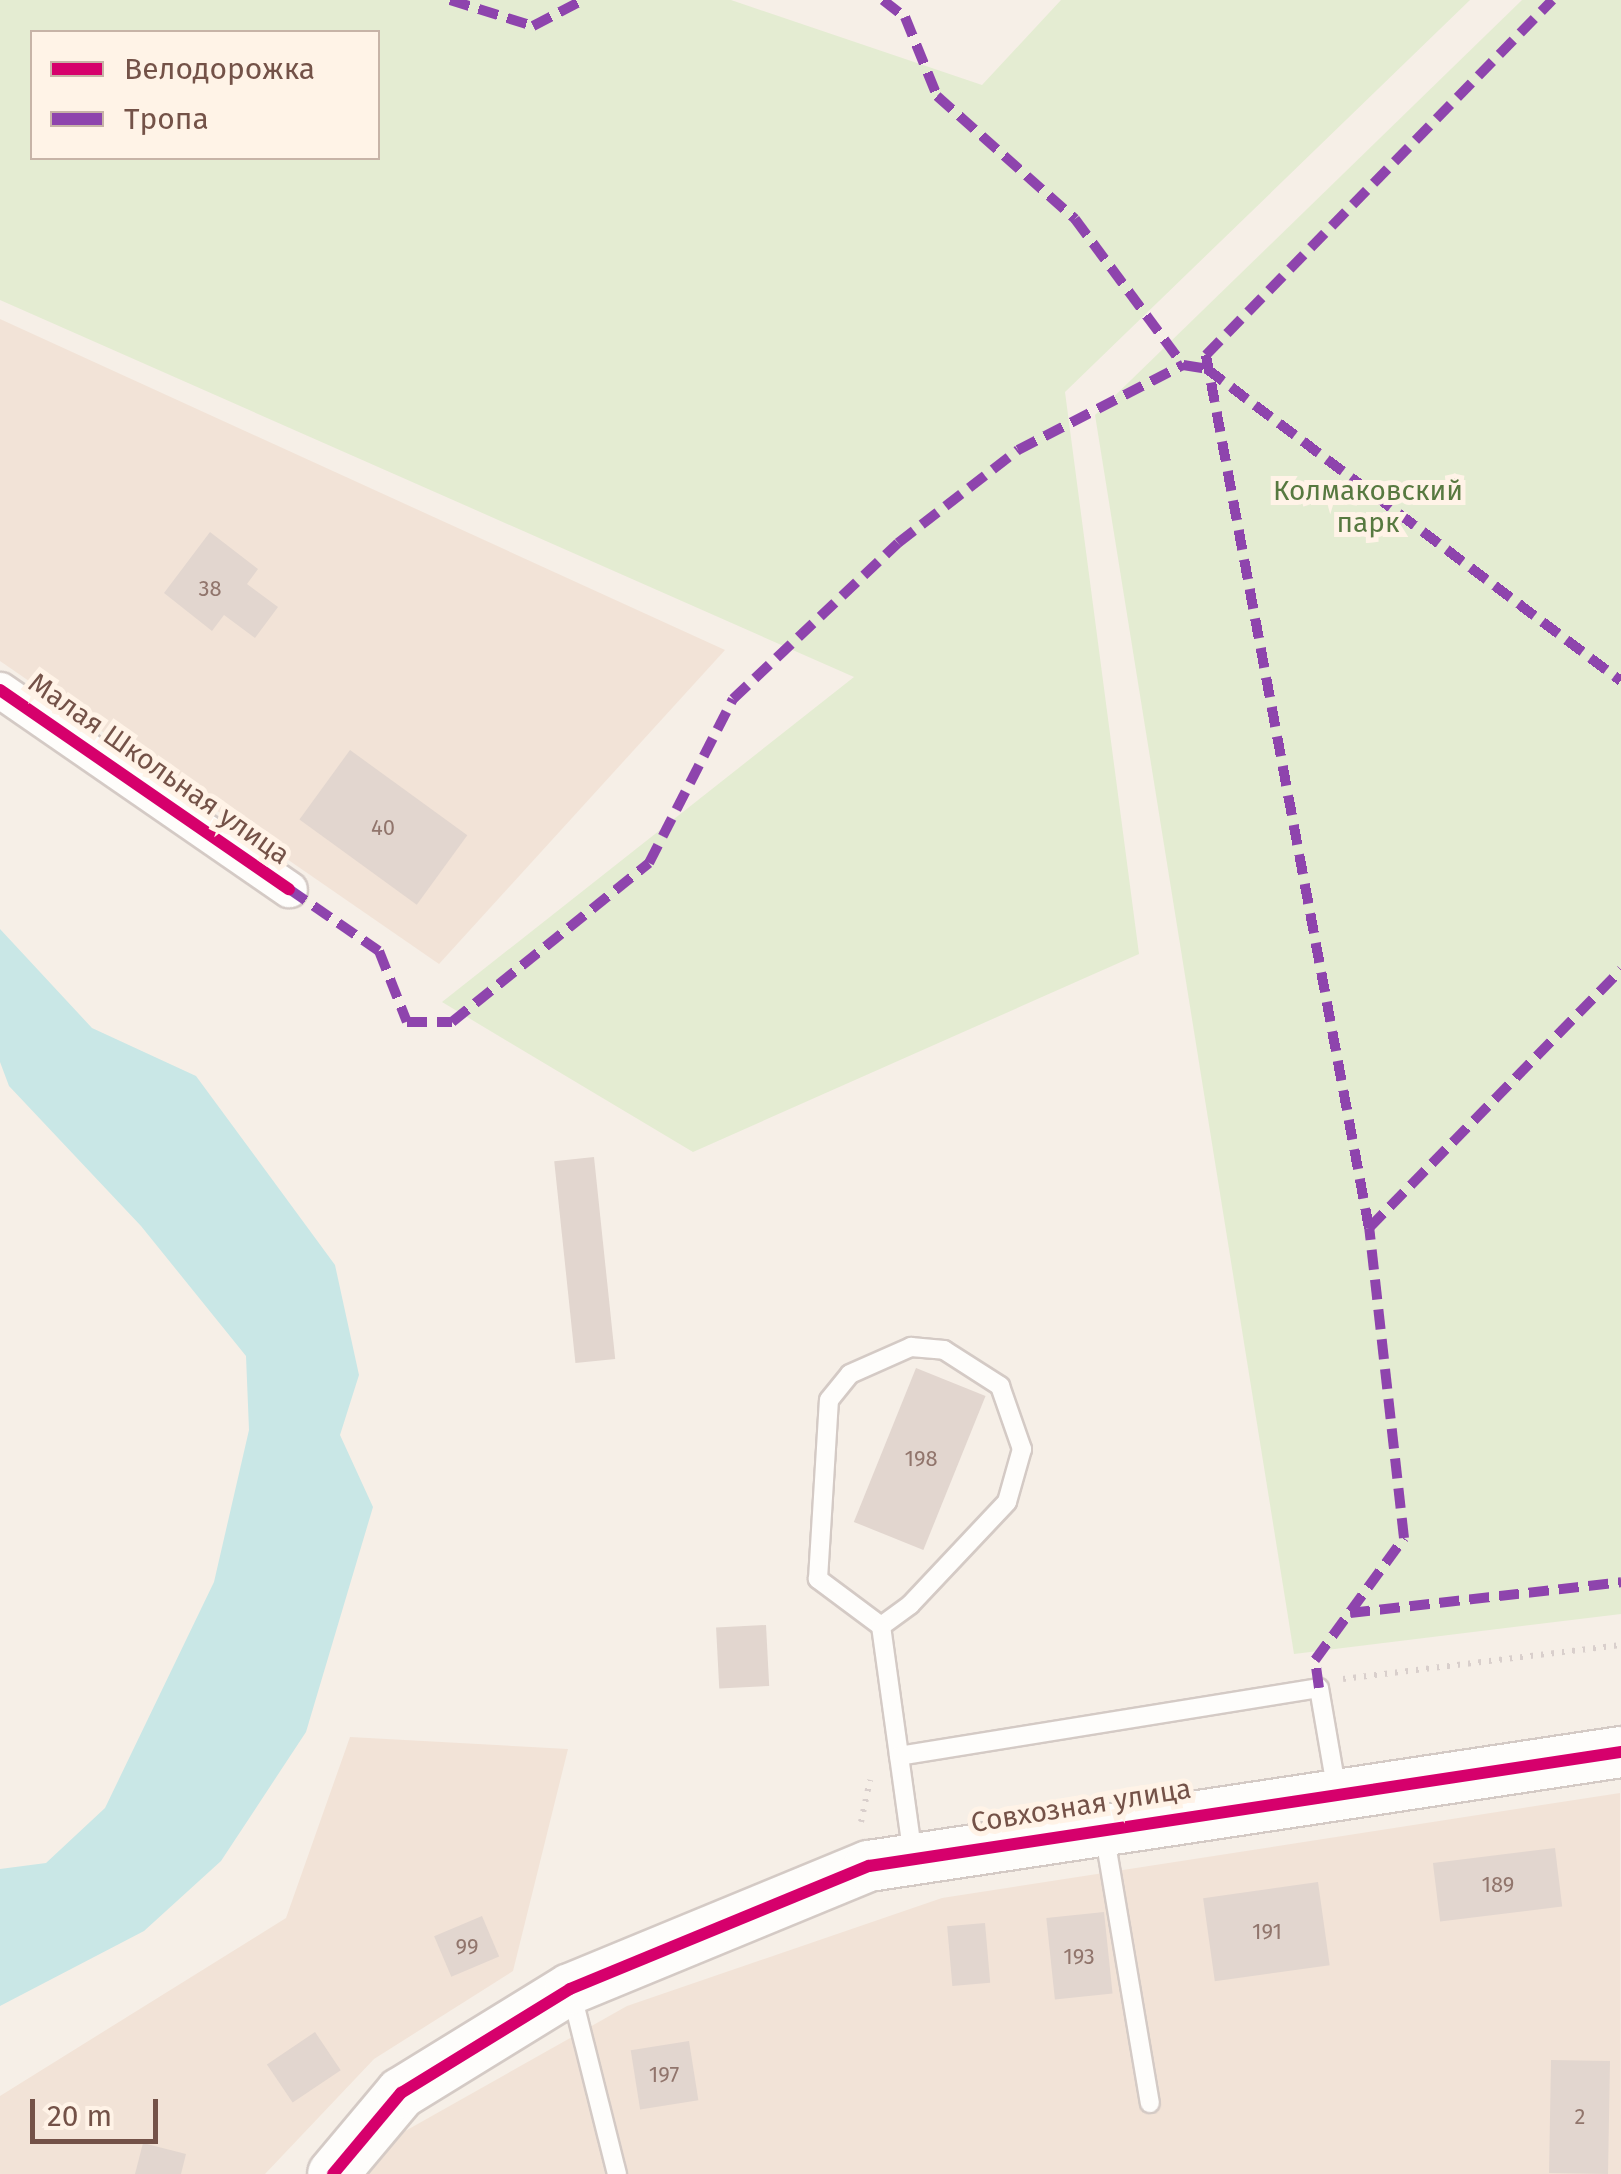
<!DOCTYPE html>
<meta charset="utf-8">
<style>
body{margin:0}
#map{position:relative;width:1621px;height:2174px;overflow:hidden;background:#f6efe7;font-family:"Fira Sans",sans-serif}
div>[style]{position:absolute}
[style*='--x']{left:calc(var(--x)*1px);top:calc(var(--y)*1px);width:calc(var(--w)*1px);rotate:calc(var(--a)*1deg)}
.residential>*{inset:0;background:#f2e3d7}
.green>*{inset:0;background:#e4ecd2}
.water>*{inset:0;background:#c9e7e6}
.building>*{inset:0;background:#e2d6cf;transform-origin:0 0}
.path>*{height:6px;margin-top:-3px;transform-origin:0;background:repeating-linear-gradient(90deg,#d9cfcc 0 2.5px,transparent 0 10.5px)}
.roads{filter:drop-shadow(2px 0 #d4cac5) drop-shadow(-2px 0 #d4cac5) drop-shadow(0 2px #d4cac5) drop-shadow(0 -2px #d4cac5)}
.lane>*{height:18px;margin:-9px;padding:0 9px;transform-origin:9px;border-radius:9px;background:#fefdfb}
.street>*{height:35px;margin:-17.5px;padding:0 17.5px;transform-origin:17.5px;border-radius:17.5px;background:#fefdfb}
.secondary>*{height:50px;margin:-25px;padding:0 25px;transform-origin:25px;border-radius:25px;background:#fefdfb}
.quiet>*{height:10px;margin-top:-5px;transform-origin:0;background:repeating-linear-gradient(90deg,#8e44ad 0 20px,transparent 0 30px)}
.cycleway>*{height:12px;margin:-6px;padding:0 6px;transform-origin:6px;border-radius:6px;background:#d6006c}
span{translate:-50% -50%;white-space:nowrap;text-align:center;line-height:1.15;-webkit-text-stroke:10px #fff3e7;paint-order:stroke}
.number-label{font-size:22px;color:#91756c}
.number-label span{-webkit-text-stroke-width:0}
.park-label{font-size:28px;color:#577940}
.street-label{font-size:28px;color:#745248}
.legend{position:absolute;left:30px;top:30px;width:350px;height:130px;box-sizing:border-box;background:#fff3e7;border:2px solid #c7b3a7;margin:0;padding:12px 18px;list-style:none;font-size:30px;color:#745248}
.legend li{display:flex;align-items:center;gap:20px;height:50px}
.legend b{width:50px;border:2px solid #c7b3a7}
.scale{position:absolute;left:30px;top:2099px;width:128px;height:45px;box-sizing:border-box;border:5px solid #745248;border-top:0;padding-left:12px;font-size:30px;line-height:35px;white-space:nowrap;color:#745248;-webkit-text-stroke:8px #fff3e7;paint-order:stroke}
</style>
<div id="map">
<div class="residential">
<div style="clip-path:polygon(0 319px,725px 650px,439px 964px,0 661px)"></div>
<div style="clip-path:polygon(350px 1737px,568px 1749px,513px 1971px,374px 2059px,265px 2174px,0 2174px,0 2096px,286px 1918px)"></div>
<div style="clip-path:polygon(1620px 1793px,1621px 2174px,366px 2174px,391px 2139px,627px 2006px,942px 1898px)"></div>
</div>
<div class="green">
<div style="clip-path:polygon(evenodd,0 0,731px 0,982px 85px,1061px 0,1470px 0,1065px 392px,1139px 954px,693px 1152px,442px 1002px,854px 677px,0 300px,0 0,378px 32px,378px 158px,32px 158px,32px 32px,378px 32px)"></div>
<div style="clip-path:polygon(1522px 0,1621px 0,1621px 1614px,1294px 1654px,1095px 415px)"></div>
</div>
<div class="water">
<div style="clip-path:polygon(0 929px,92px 1028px,196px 1076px,335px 1265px,359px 1375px,340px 1435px,373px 1507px,306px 1732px,221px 1861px,144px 1931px,0 2006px,0 1869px,46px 1863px,105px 1808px,214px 1582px,249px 1430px,246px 1356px,141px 1226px,9px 1086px,0 1062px)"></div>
</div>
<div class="building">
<div style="clip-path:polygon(210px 532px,258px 569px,247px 584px,278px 607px,255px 638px,224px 615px,212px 631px,164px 593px)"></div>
<div style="left:350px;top:750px;width:145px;height:86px;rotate:36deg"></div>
<div style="left:594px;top:1157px;width:203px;height:40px;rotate:84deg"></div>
<div style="left:916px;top:1368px;width:75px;height:166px;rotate:22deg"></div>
<div style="left:766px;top:1625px;width:61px;height:50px;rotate:87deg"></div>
<div style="left:1555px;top:1848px;width:59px;height:123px;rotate:83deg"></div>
<div style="left:1318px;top:1882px;width:84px;height:116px;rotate:82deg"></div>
<div style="left:1104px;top:1912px;width:82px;height:58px;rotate:84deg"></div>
<div style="left:482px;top:1916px;width:44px;height:52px;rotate:67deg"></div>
<div style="left:985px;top:1923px;width:60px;height:38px;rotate:85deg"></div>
<div style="left:315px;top:2032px;width:46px;height:58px;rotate:56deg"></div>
<div style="left:689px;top:2041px;width:60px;height:59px;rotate:81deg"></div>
<div style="left:1551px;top:2060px;width:59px;height:113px;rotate:1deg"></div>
<div style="clip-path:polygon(143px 2143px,186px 2154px,181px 2174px,135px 2174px)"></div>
</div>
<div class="path">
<div style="--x:1343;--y:1679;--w:280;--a:-7"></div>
<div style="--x:861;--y:1822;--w:43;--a:-77.9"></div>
</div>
<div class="roads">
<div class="lane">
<div style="--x:911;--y:1347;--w:33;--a:5"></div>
<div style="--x:944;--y:1350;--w:67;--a:32.7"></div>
<div style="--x:1000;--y:1386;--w:67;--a:70.8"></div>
<div style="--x:1022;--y:1449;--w:55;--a:105.8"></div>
<div style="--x:1007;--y:1502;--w:141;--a:133.3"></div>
<div style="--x:910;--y:1605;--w:36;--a:144"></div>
<div style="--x:881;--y:1626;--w:79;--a:-143.3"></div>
<div style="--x:818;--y:1579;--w:179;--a:-86.5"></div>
<div style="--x:829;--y:1400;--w:33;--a:-51"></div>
<div style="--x:850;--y:1374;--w:67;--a:-23.9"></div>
<div style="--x:881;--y:1626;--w:234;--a:82.1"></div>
<div style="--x:899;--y:1756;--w:425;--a:-9.2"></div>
<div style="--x:1319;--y:1688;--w:106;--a:80.2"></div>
<div style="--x:1104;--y:1832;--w:275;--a:80.4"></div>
<div style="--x:572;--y:1995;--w:185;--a:75.9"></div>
</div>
<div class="street">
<div style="--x:0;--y:690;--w:351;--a:34.6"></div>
</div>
<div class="secondary">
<div style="--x:333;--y:2174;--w:106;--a:-50"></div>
<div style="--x:401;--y:2093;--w:198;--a:-31.6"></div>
<div style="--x:570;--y:1989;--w:323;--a:-22.4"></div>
<div style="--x:869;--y:1866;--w:761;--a:-8.62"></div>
</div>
</div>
<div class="quiet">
<div style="--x:450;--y:0;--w:87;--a:17.4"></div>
<div style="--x:533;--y:26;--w:56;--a:-27.5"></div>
<div style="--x:883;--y:0;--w:28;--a:38"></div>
<div style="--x:905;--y:17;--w:85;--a:67.9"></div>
<div style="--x:937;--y:96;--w:185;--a:41.7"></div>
<div style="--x:1075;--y:219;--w:182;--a:53.5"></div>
<div style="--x:289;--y:889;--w:109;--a:34.6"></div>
<div style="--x:379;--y:951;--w:76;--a:68.5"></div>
<div style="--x:407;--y:1022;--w:45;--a:0"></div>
<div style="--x:452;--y:1022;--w:253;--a:-38.9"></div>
<div style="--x:649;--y:863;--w:184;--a:-62.9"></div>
<div style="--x:733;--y:699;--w:227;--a:-43.4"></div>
<div style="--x:898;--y:543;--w:152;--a:-37.8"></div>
<div style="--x:1018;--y:450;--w:186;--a:-27.3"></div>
<div style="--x:1183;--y:365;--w:24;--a:9"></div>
<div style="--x:1207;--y:369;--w:518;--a:37"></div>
<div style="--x:1369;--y:1228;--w:361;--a:-45.7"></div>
<div style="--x:1350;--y:1613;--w:273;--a:-6.5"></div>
<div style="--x:1319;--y:1688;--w:28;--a:-98"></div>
<div style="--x:1315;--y:1660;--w:151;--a:-53.9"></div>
<div style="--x:1404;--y:1538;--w:312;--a:-96.4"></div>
<div style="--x:1369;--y:1228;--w:888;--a:-100.58"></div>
<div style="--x:1206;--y:355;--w:496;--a:-45.7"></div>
</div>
<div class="cycleway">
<div style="--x:0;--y:690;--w:351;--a:34.6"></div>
<div style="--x:333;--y:2174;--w:106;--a:-50"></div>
<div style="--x:401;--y:2093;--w:198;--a:-31.6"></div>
<div style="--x:570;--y:1989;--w:323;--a:-22.4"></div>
<div style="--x:869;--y:1866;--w:761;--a:-8.62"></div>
</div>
<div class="number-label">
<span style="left:210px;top:589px">38</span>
<span style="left:383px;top:828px">40</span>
<span style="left:921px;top:1459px">198</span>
<span style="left:1498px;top:1885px">189</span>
<span style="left:1267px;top:1932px">191</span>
<span style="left:467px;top:1947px">99</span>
<span style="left:1079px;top:1957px">193</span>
<span style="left:664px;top:2075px">197</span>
<span style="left:1580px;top:2117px">2</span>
</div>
<div class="park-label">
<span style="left:1368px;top:507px">Колмаковский<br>парк</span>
</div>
<div class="street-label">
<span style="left:159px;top:769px;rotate:35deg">Малая Школьная улица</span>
<span style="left:1081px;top:1806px;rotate:-9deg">Совхозная улица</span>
</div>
<ul class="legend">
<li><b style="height:12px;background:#d6006c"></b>Велодорожка</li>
<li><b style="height:12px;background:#8e44ad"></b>Тропа</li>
</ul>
<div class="scale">20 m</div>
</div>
